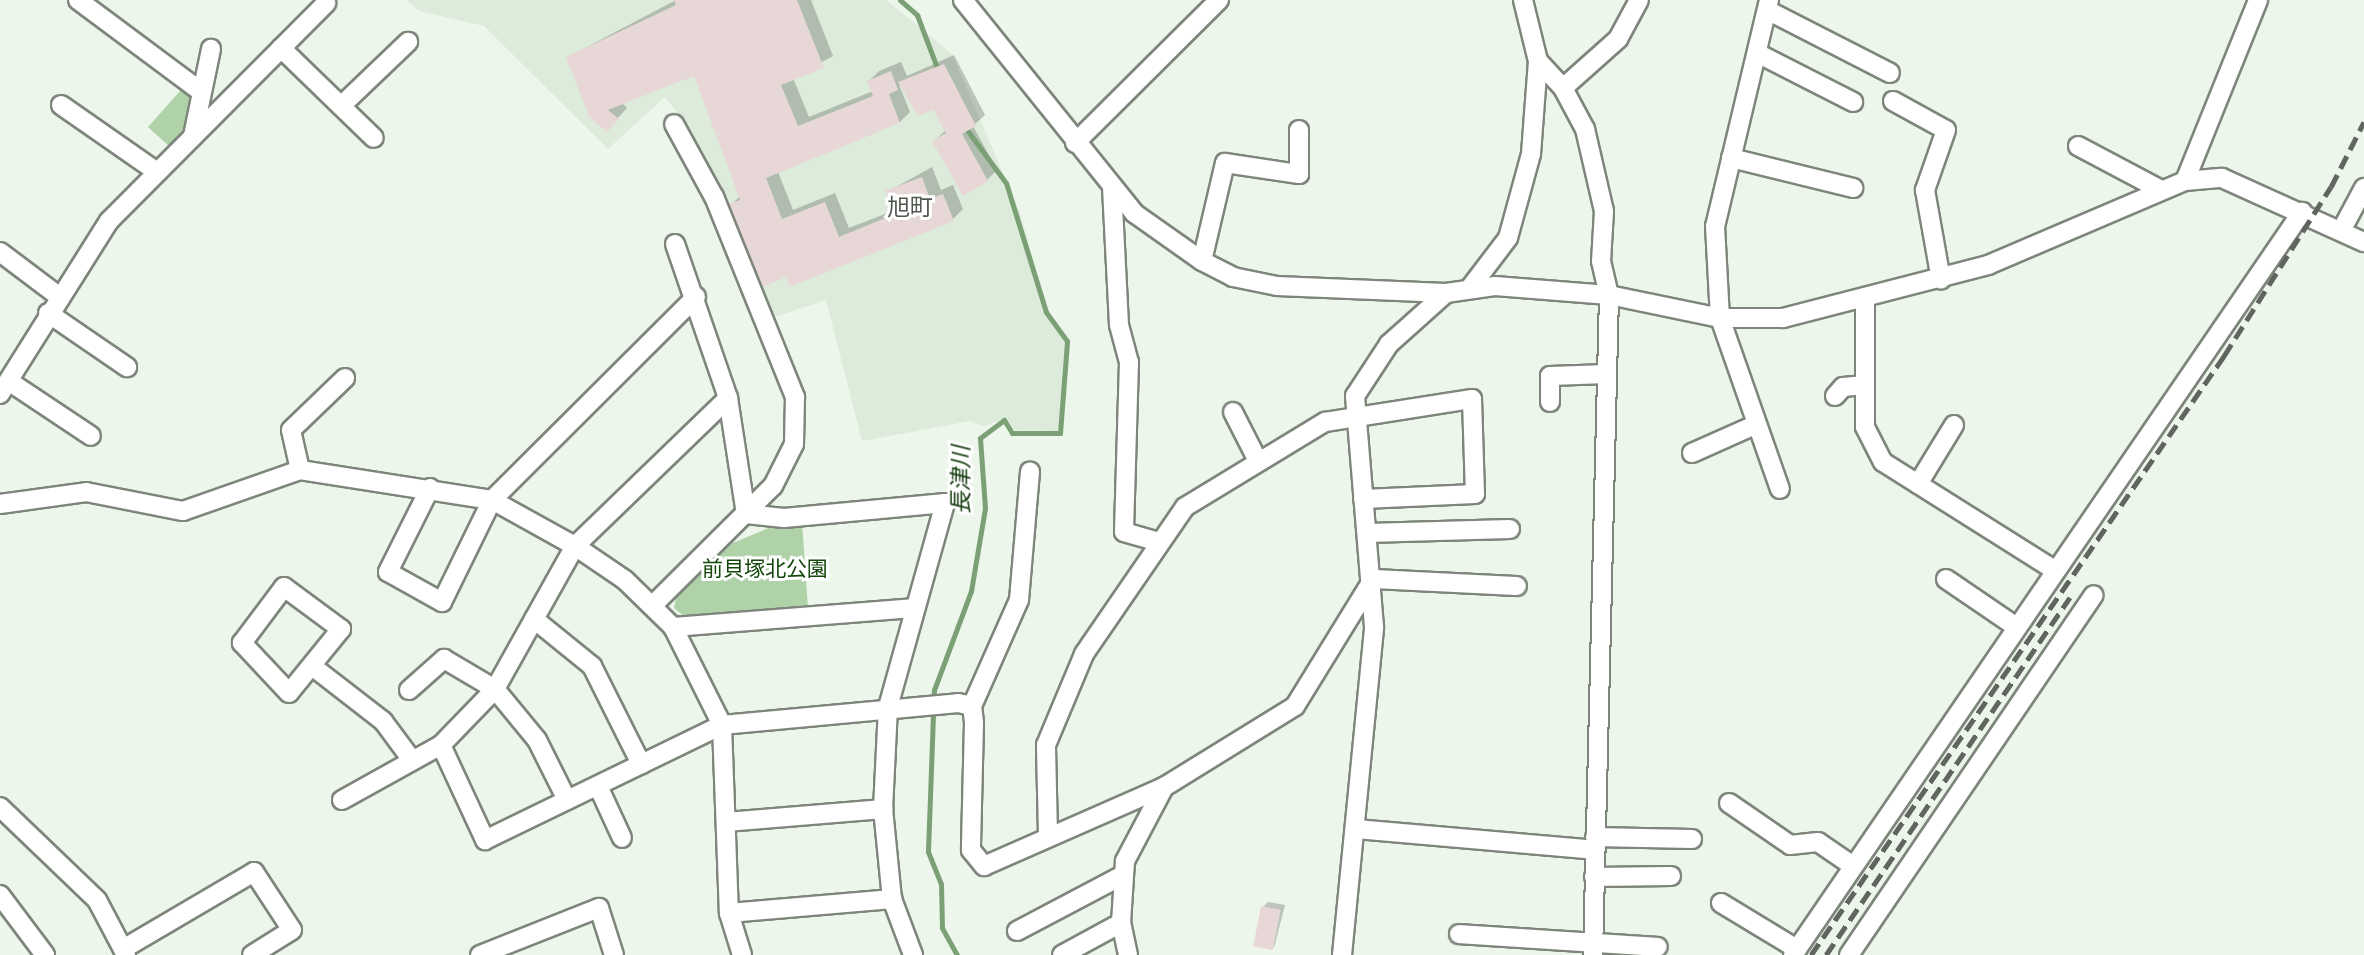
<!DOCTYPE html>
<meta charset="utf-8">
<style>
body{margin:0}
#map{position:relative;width:2364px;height:955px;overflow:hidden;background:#edf6eb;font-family:Overpass,"Noto Sans JP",sans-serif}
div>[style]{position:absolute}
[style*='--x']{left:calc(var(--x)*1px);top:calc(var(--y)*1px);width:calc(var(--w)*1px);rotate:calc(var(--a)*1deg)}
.built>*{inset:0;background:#dcebda}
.green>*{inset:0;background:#afd2a9}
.shadow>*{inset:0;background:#0003}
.stream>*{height:5px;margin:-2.5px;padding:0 2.5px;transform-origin:2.5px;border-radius:2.5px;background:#7ba075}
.building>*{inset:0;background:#e7d8d7;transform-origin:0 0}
.roads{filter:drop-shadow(2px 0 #7e867c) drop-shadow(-2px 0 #7e867c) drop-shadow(0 2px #7e867c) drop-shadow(0 -2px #7e867c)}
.minor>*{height:18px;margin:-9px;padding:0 9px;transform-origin:9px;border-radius:9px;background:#fff}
.rail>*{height:5px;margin-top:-2.5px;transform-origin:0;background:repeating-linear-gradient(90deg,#60655f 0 14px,transparent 0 21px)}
span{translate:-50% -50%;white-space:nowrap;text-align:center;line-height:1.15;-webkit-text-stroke:6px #fff;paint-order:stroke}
.park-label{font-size:21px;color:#13470a}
.neighbourhood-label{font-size:23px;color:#50574e}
.water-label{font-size:23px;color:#11370b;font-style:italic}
</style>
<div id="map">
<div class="built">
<div style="clip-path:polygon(407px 0,886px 0,952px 54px,1020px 213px,1048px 313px,1070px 345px,1065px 351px,1063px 425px,1058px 431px,1015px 430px,1005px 419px,984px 426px,970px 421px,862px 441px,826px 300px,768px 319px,691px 130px,665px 97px,608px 149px,484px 26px,419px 11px)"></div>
</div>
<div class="green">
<div style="clip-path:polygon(181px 90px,191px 98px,185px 128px,169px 146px,148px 127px)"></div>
<div style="clip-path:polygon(802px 522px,808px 608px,686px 618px,674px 608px,677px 593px,728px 545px,778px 524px)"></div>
</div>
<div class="shadow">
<div style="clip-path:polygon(811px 0,833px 56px,793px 78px,809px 117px,873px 91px,869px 81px,879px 71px,901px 62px,907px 76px,954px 55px,985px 115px,973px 126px,997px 170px,987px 180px,934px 141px,946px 130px,934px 108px,899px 85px,910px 112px,900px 122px,778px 172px,793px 210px,835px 193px,849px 228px,895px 210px,887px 192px,932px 167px,941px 190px,953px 185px,963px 209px,953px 219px,787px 275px,731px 205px,741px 195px,695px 74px,622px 103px,627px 108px,607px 130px,568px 57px,676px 0)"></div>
<div style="clip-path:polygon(1268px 902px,1285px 905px,1274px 948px,1263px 907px)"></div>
</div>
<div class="stream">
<div style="--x:900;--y:0;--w:23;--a:41"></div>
<div style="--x:917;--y:15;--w:62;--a:69.2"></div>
<div style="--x:957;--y:955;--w:31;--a:-119"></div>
<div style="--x:942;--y:928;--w:44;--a:-91.3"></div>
<div style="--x:941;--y:884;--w:35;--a:-112"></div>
<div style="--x:928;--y:851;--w:161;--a:-87.9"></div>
<div style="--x:934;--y:690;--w:106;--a:-69.5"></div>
<div style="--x:971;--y:591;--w:84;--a:-80.4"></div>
<div style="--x:985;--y:508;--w:70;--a:-94.1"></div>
<div style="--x:980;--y:438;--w:30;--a:-37"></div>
<div style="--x:1004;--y:420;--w:15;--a:58"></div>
<div style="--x:1012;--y:433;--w:48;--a:0"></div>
<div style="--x:1060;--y:433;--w:92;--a:-85.6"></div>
<div style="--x:1067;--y:341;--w:36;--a:-126"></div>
<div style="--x:1046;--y:312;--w:135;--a:-107.2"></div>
<div style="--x:1006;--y:183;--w:71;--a:-126.4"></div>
</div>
<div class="building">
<div style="clip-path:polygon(674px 0,797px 0,824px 68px,781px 85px,798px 126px,873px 96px,867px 81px,891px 71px,898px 90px,889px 94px,900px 123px,766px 178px,782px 219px,825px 202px,839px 237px,895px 214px,885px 191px,922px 177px,930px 199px,943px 194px,954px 221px,790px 287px,786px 277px,763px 287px,729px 204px,740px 200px,694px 76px,608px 110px,619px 119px,607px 132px,589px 117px,566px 57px,676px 5px)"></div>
<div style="clip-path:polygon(944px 64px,976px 126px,962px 134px,988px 181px,963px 196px,932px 141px,946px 133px,933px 110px,918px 116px,898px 82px)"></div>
<div style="left:1261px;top:906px;width:20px;height:41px;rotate:11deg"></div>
</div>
<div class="roads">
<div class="minor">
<div style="--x:78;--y:0;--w:152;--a:36.7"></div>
<div style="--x:963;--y:0;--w:273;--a:51.2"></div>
<div style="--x:1134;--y:213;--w:83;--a:35.2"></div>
<div style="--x:1202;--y:261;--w:35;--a:27"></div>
<div style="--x:1233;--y:277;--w:45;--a:11.6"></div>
<div style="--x:1277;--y:286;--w:169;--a:2.4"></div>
<div style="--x:1446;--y:293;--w:49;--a:-8.1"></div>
<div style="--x:1495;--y:286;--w:114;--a:4.5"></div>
<div style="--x:1609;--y:295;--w:113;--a:11.7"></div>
<div style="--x:1720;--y:318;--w:63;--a:0"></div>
<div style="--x:1783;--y:318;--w:212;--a:-14.5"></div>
<div style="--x:1988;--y:265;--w:214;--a:-23.1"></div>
<div style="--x:2185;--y:181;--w:37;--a:-5"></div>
<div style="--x:2222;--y:178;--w:156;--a:24.3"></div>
<div style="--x:1769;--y:0;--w:232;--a:103.4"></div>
<div style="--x:1715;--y:226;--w:92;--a:86.9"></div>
<div style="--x:1720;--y:318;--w:181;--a:70.7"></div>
<div style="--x:1767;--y:10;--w:138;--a:27.1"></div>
<div style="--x:281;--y:48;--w:129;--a:44.1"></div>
<div style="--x:1757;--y:53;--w:108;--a:27"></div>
<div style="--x:1538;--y:61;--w:37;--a:47"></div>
<div style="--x:1563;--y:88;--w:47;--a:61.8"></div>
<div style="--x:1585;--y:129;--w:84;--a:77"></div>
<div style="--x:1604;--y:211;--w:50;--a:93.4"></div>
<div style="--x:1601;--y:261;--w:35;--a:77"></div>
<div style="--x:1609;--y:295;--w:660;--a:91.39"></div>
<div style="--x:1563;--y:88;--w:74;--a:-41.7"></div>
<div style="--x:1618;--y:39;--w:44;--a:-61.7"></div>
<div style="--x:1893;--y:101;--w:60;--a:28.7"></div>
<div style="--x:1946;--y:130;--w:64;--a:109.3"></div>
<div style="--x:1925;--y:190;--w:91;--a:79.9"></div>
<div style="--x:61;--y:105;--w:117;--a:34.9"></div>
<div style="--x:341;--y:106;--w:93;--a:-43.7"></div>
<div style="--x:193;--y:136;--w:89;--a:-78.3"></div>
<div style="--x:1075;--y:143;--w:203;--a:-44.8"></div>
<div style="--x:2078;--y:146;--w:94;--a:27.9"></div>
<div style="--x:1731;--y:158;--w:126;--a:13.8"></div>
<div style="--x:2185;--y:181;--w:195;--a:-68"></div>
<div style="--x:1112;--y:187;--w:138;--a:87.1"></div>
<div style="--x:1119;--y:325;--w:38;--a:75"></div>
<div style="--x:1129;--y:362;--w:170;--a:91.7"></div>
<div style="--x:1124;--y:532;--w:35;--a:16"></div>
<div style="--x:2341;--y:231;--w:49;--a:-61.9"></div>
<div style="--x:675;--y:244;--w:163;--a:71"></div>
<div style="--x:728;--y:398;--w:117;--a:81.2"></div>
<div style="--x:746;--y:514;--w:38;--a:6"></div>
<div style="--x:784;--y:518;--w:162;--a:-5.3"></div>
<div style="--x:945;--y:503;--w:212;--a:105.6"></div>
<div style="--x:888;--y:707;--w:102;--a:92.8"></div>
<div style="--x:883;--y:809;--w:90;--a:84.3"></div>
<div style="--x:892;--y:899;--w:60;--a:69.4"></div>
<div style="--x:0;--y:252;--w:71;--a:37"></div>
<div style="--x:1202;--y:261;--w:101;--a:-76.8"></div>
<div style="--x:1225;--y:163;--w:75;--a:8.5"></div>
<div style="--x:1299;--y:174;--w:44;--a:-90"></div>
<div style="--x:1470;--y:288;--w:63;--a:-52.8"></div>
<div style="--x:1508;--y:238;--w:87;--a:-74.7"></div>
<div style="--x:1531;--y:154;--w:93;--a:-85.7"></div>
<div style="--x:1538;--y:61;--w:63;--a:-103.8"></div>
<div style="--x:1865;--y:302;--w:125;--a:90"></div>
<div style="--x:1865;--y:427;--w:39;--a:63"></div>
<div style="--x:1883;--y:462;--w:201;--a:32.2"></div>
<div style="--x:48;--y:313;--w:96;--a:34.4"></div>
<div style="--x:10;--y:382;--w:97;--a:33.7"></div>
<div style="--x:0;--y:394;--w:204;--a:-57.8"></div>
<div style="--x:109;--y:221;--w:308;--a:-45.1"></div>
<div style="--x:1835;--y:396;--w:12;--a:-48"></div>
<div style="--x:1843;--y:387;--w:22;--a:-5"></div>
<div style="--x:1550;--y:402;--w:26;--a:-90"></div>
<div style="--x:1550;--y:376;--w:57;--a:-2"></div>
<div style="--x:1233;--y:412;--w:55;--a:63"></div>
<div style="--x:1692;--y:453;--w:71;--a:-24"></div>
<div style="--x:300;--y:470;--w:41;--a:-102.7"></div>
<div style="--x:291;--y:430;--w:75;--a:-43.9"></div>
<div style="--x:1918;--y:484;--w:69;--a:-58.6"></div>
<div style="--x:430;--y:488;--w:94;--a:116.6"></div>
<div style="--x:388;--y:572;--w:62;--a:29.1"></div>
<div style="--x:442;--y:602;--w:114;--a:-63.9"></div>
<div style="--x:492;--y:500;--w:288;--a:-44.9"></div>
<div style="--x:0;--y:504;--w:87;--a:-7.9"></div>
<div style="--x:86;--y:492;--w:99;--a:11.1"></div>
<div style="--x:183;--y:511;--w:124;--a:-19.3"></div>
<div style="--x:300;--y:470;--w:194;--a:8.9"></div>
<div style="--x:492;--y:500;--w:95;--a:29"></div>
<div style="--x:575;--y:546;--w:60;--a:34.2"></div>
<div style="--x:625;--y:580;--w:67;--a:44.4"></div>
<div style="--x:673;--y:627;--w:110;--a:63.4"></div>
<div style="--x:722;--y:725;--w:188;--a:87.9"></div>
<div style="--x:729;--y:913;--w:44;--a:72.8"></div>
<div style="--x:1367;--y:533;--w:143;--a:-1.6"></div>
<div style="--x:1946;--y:579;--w:83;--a:34.3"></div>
<div style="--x:284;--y:587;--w:71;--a:36.4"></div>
<div style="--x:341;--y:629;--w:82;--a:129.1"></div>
<div style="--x:289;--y:693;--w:69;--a:-133.2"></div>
<div style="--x:242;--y:643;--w:70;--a:-53.1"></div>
<div style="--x:653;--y:605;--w:169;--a:-44.8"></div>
<div style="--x:773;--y:486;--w:47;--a:-63.4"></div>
<div style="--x:794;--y:444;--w:47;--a:-88.8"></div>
<div style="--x:795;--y:397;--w:216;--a:-112"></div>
<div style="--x:714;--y:197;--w:83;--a:-118.7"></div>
<div style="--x:534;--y:619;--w:75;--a:39"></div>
<div style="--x:592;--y:666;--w:110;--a:63.4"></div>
<div style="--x:673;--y:627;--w:241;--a:-4.5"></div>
<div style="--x:312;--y:666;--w:90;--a:37.8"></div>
<div style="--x:383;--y:721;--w:49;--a:53.4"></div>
<div style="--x:409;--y:690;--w:47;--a:-41.5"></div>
<div style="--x:444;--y:659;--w:59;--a:30.5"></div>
<div style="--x:495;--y:689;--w:66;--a:50.5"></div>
<div style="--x:537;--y:740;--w:67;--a:63.4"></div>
<div style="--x:972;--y:706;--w:116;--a:-66.1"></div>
<div style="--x:1019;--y:600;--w:129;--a:-85.1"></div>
<div style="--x:441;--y:745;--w:105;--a:65.1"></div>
<div style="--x:485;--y:840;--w:263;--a:-25.9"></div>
<div style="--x:722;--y:725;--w:237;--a:-5.3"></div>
<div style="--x:958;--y:703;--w:14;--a:12"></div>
<div style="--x:972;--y:706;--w:17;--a:83"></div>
<div style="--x:974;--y:723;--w:127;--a:91.4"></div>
<div style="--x:971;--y:850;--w:21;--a:51"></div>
<div style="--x:984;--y:866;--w:197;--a:-23.7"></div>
<div style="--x:1164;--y:787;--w:154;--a:-31.7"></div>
<div style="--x:1295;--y:706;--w:149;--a:-58.4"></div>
<div style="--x:1373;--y:579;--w:144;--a:2.8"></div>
<div style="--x:598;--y:786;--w:57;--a:65.2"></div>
<div style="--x:342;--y:800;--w:113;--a:-29.1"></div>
<div style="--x:441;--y:745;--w:78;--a:-46"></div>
<div style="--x:495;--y:689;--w:164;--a:-60.8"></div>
<div style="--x:575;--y:546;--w:213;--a:-44"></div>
<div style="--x:1729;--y:803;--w:74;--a:34.5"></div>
<div style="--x:1790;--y:845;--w:28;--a:-6"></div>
<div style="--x:1818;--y:842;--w:42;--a:34.4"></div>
<div style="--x:0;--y:807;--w:134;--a:43.8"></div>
<div style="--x:97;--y:900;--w:62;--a:62.2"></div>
<div style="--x:726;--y:822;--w:158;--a:-4.7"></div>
<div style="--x:1356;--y:829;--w:239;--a:5"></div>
<div style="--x:1048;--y:835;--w:90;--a:-91.3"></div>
<div style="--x:1046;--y:745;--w:99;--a:-67.3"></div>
<div style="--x:1084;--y:654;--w:178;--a:-55.5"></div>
<div style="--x:1185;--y:507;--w:164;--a:-31.3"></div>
<div style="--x:1325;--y:422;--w:149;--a:-8.9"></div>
<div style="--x:1472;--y:399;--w:95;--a:88.2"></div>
<div style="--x:1475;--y:494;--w:112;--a:177.4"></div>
<div style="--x:1595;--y:837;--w:97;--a:1.2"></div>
<div style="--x:1594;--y:877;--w:77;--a:-0.7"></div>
<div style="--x:0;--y:895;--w:75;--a:53.1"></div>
<div style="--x:1721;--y:903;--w:89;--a:31.2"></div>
<div style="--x:729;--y:913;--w:164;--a:-4.9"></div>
<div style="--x:1017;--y:931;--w:120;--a:-27.8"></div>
<div style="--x:1459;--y:934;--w:199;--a:3.7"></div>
<div style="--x:123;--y:949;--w:152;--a:-30.4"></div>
<div style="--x:254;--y:872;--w:69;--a:56.8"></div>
<div style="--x:292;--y:930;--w:47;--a:148"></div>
<div style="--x:480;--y:955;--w:128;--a:-21.6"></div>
<div style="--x:599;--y:908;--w:49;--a:72.3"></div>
<div style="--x:1062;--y:955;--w:67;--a:-28.5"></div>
<div style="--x:1128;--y:955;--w:33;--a:-102"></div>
<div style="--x:1121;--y:923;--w:62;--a:-86.3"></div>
<div style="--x:1125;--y:861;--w:84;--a:-62.2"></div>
<div style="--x:1342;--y:955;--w:330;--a:-84.4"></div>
<div style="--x:1374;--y:627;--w:232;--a:-94.7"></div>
<div style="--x:1355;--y:396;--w:62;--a:-56.8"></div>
<div style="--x:1389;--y:344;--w:76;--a:-41.8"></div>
<div style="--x:1793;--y:955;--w:901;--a:-55.59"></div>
<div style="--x:1849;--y:955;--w:435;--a:-55.8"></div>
</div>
</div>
<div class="rail">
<div style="--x:1811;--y:955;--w:728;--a:-55.41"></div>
<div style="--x:2224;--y:356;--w:200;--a:-57.7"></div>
<div style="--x:2331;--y:187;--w:73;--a:-63.1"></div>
<div style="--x:1826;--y:955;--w:433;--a:-55.7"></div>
</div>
<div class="park-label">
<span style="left:765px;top:571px">前貝塚北公園</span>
</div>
<div class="neighbourhood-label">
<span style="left:910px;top:210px">旭町</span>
</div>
<div class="water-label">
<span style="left:964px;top:480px;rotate:-90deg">長津川</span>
</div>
</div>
